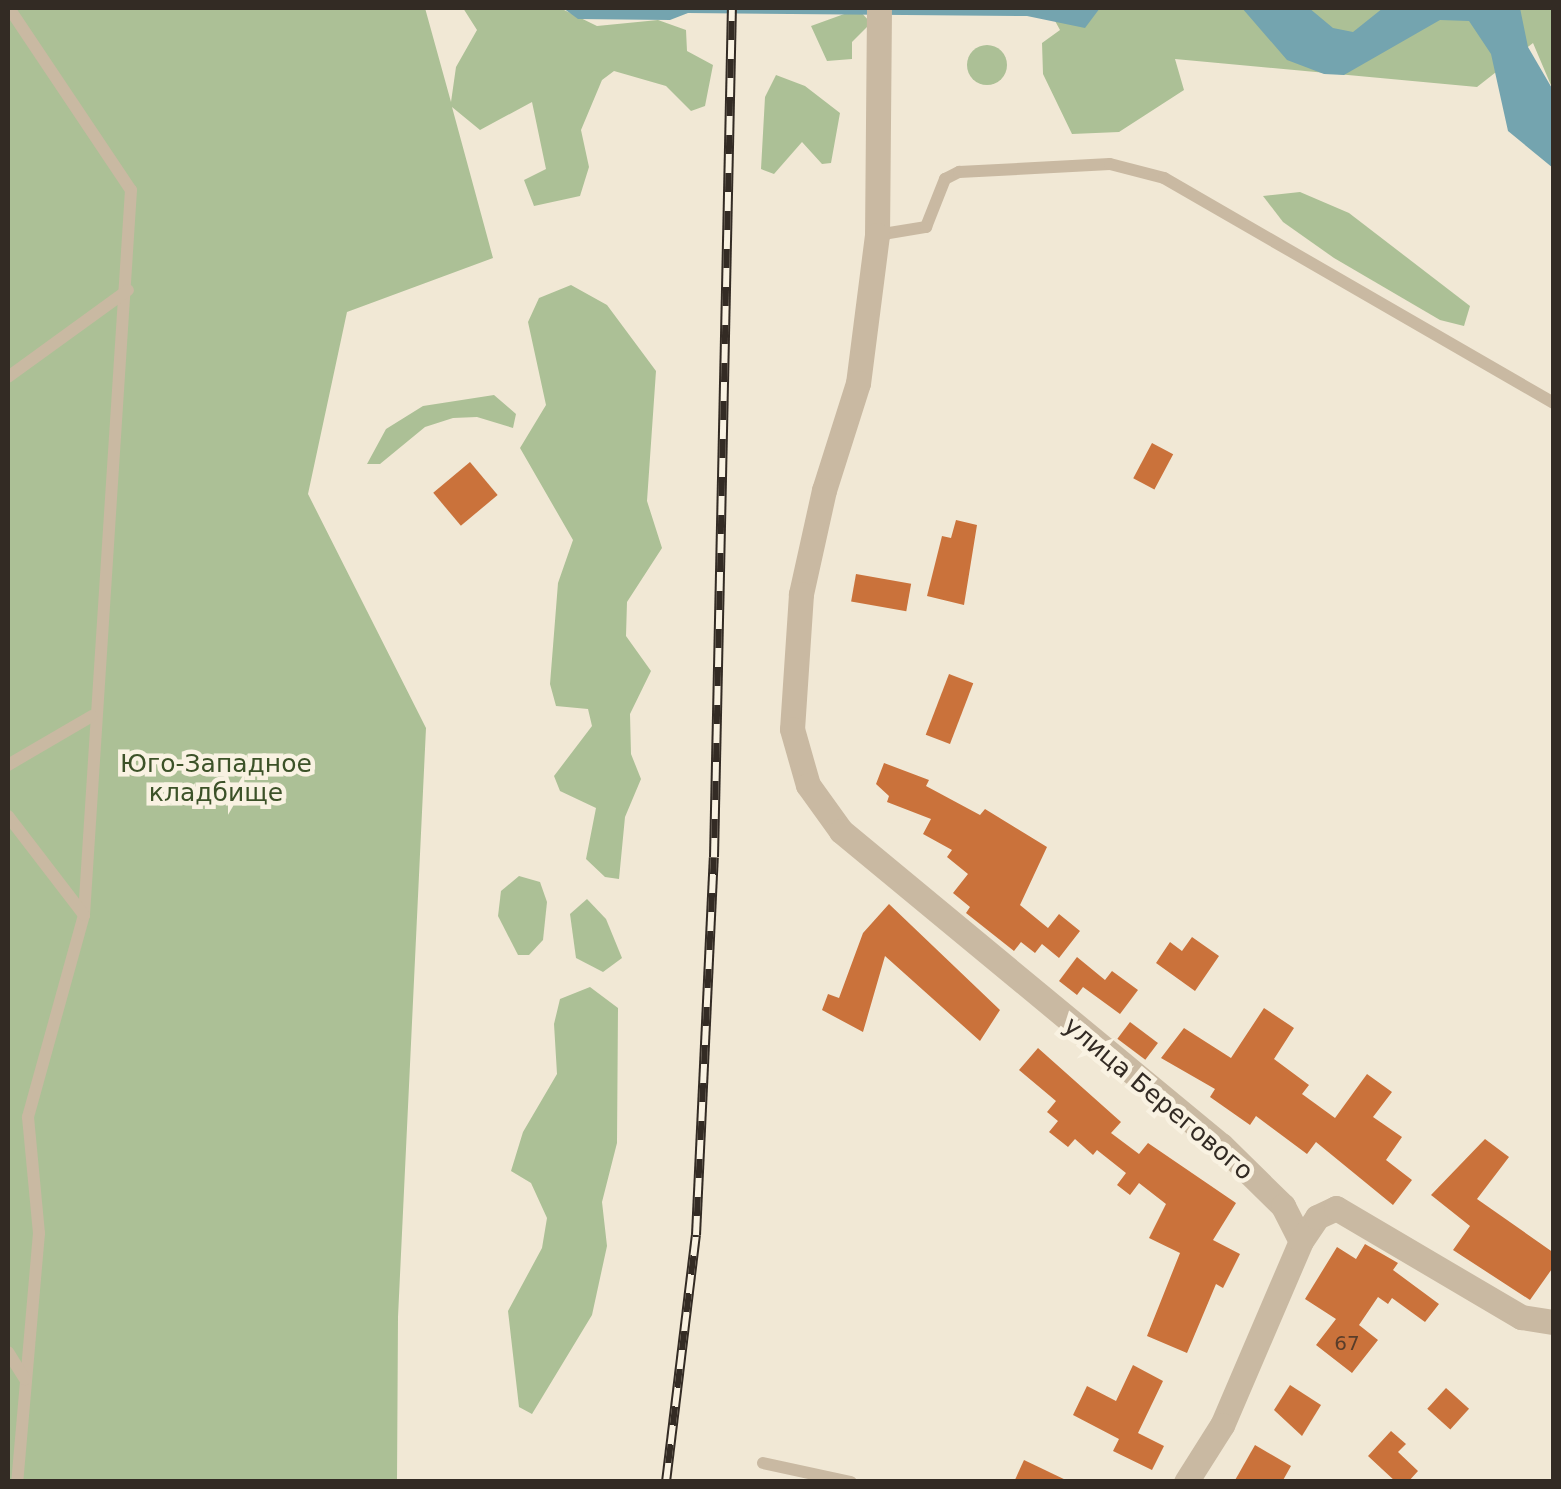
<!DOCTYPE html>
<meta charset="utf-8">
<style>
body{margin:0}
#map{position:relative;width:1561px;height:1489px;overflow:hidden;background:#f1e8d5;font-family:"DejaVu Sans",sans-serif}
div>[style]{position:absolute}
[style*='--x']{left:calc(var(--x)*1px);top:calc(var(--y)*1px);width:calc(var(--w)*1px);rotate:calc(var(--a)*1deg)}
.green>*{inset:0;background:#acc096}
.round{border-radius:50%}
.water>*{inset:0;background:#74a4af}
.building>*{inset:0;background:#ca723b;transform-origin:0 0}
.lane>*{height:12px;margin:-6px;padding:0 6px;transform-origin:6px;border-radius:6px;background:#c9b9a2}
.street>*{height:25px;margin:-12.5px;padding:0 12.5px;transform-origin:12.5px;border-radius:12.5px;background:#c9b9a2}
.rail>*{height:10px;margin-top:-5px;transform-origin:0;background:repeating-linear-gradient(90deg,#f9f2e2 0 19px,#332b24 0 38px);box-sizing:border-box;border-block:2px solid #332b24}
span{translate:-50% -50%;white-space:nowrap;text-align:center;line-height:1.15;-webkit-text-stroke:9px #f9f2e2;paint-order:stroke}
.number-label{font-size:20px;color:#593d2a}
.number-label span{-webkit-text-stroke-width:0}
.park-label{font-size:25px;color:#3c5228}
.street-label{font-size:25px;color:#332b24}
.frame{position:absolute;inset:0;border:10px solid #332b24;pointer-events:none}
</style>
<div id="map">
<div class="green">
<div style="clip-path:polygon(8px 8px,425px 8px,451px 102px,456px 67px,477px 30px,463px 8px,560px 8px,597px 26px,658px 20px,686px 30px,687px 51px,713px 65px,705px 106px,691px 111px,666px 86px,614px 71px,602px 80px,581px 130px,589px 167px,580px 196px,534px 206px,524px 180px,546px 169px,532px 102px,480px 130px,452px 107px,493px 258px,347px 312px,308px 494px,426px 728px,398px 1317px,397px 1481px,8px 1482px)"></div>
<div style="clip-path:polygon(1048px 8px,1553px 8px,1553px 90px,1533px 43px,1477px 87px,1175px 59px,1184px 90px,1119px 132px,1072px 134px,1043px 74px,1042px 43px,1060px 30px)"></div>
<div style="clip-path:polygon(858px 9px,871px 23px,852px 42px,852px 59px,827px 61px,811px 26px)"></div>
<div class="round" style="left:967px;top:45px;width:40px;height:40px"></div>
<div style="clip-path:polygon(776px 75px,805px 86px,840px 113px,831px 163px,822px 164px,802px 142px,774px 174px,761px 169px,765px 97px)"></div>
<div style="clip-path:polygon(1300px 192px,1349px 213px,1470px 306px,1464px 326px,1440px 320px,1334px 258px,1283px 222px,1263px 196px)"></div>
<div style="clip-path:polygon(571px 285px,607px 305px,656px 371px,647px 501px,662px 548px,627px 602px,626px 636px,651px 671px,630px 714px,631px 754px,641px 779px,625px 817px,619px 879px,605px 877px,586px 859px,596px 808px,560px 791px,554px 776px,592px 726px,588px 709px,556px 706px,550px 684px,558px 583px,573px 540px,520px 448px,546px 405px,528px 322px,539px 298px)"></div>
<div style="clip-path:polygon(494px 395px,516px 414px,513px 428px,477px 417px,453px 418px,425px 427px,380px 464px,367px 464px,386px 429px,423px 406px)"></div>
<div style="clip-path:polygon(519px 876px,540px 882px,547px 902px,543px 940px,529px 955px,518px 955px,498px 916px,501px 891px)"></div>
<div style="clip-path:polygon(587px 899px,606px 919px,622px 958px,603px 972px,576px 958px,570px 914px)"></div>
<div style="clip-path:polygon(590px 987px,618px 1008px,617px 1143px,602px 1202px,607px 1246px,592px 1315px,532px 1414px,519px 1407px,508px 1311px,542px 1248px,547px 1218px,531px 1183px,511px 1171px,523px 1132px,557px 1074px,554px 1024px,560px 999px)"></div>
</div>
<div class="water">
<div style="clip-path:polygon(563px 8px,1100px 8px,1085px 28px,1027px 16px,688px 13px,670px 20px,578px 19px)"></div>
<div style="clip-path:polygon(1242px 8px,1309px 8px,1333px 28px,1353px 32px,1383px 8px,1520px 8px,1528px 47px,1553px 90px,1553px 168px,1508px 131px,1491px 54px,1469px 21px,1440px 20px,1344px 75px,1324px 74px,1287px 60px)"></div>
</div>
<div class="building">
<div style="left:1152px;top:443px;width:24px;height:40px;rotate:28deg"></div>
<div style="left:470px;top:462px;width:43px;height:48px;rotate:50deg"></div>
<div style="clip-path:polygon(956px 520px,977px 525px,964px 605px,927px 596px,942px 536px,951px 538px)"></div>
<div style="left:856px;top:574px;width:56px;height:28px;rotate:10deg"></div>
<div style="left:949px;top:674px;width:26px;height:65px;rotate:21deg"></div>
<div style="clip-path:polygon(884px 763px,929px 780px,926px 786px,980px 815px,985px 809px,1047px 847px,1020px 905px,1048px 928px,1059px 914px,1080px 931px,1059px 958px,1042px 944px,1035px 953px,1021px 942px,1014px 951px,966px 913px,970px 907px,953px 893px,968px 874px,947px 857px,952px 850px,923px 834px,931px 819px,887px 802px,889px 796px,876px 784px)"></div>
<div style="clip-path:polygon(889px 904px,1000px 1010px,980px 1041px,885px 956px,863px 1032px,822px 1010px,828px 994px,839px 998px,863px 933px)"></div>
<div style="clip-path:polygon(1192px 937px,1219px 956px,1195px 991px,1156px 963px,1170px 942px,1182px 951px)"></div>
<div style="clip-path:polygon(1077px 957px,1105px 980px,1112px 971px,1138px 990px,1120px 1014px,1083px 987px,1077px 995px,1059px 981px)"></div>
<div style="clip-path:polygon(1264px 1008px,1294px 1028px,1274px 1059px,1309px 1085px,1302px 1094px,1335px 1118px,1367px 1074px,1392px 1092px,1373px 1117px,1402px 1137px,1386px 1160px,1412px 1180px,1393px 1205px,1316px 1142px,1307px 1154px,1256px 1116px,1250px 1125px,1210px 1097px,1215px 1089px,1161px 1058px,1184px 1028px,1231px 1058px)"></div>
<div style="left:1130px;top:1022px;width:35px;height:21px;rotate:37deg"></div>
<div style="clip-path:polygon(1038px 1048px,1121px 1122px,1111px 1133px,1139px 1154px,1148px 1143px,1236px 1203px,1213px 1240px,1240px 1254px,1223px 1288px,1216px 1284px,1187px 1353px,1147px 1336px,1180px 1253px,1149px 1238px,1166px 1204px,1139px 1183px,1130px 1195px,1117px 1185px,1126px 1173px,1097px 1150px,1093px 1155px,1075px 1139px,1068px 1147px,1049px 1132px,1058px 1121px,1047px 1112px,1056px 1101px,1019px 1070px)"></div>
<div style="clip-path:polygon(1485px 1139px,1509px 1157px,1477px 1199px,1554px 1253px,1554px 1266px,1530px 1300px,1453px 1250px,1470px 1226px,1431px 1195px)"></div>
<div style="clip-path:polygon(1365px 1244px,1398px 1263px,1393px 1270px,1439px 1304px,1425px 1322px,1392px 1298px,1388px 1304px,1378px 1297px,1359px 1325px,1378px 1340px,1352px 1373px,1316px 1345px,1336px 1319px,1305px 1299px,1337px 1247px,1356px 1259px)"></div>
<div style="clip-path:polygon(1133px 1365px,1163px 1381px,1138px 1433px,1164px 1446px,1152px 1470px,1113px 1451px,1119px 1439px,1073px 1415px,1087px 1386px,1116px 1401px)"></div>
<div style="clip-path:polygon(1290px 1385px,1321px 1405px,1302px 1436px,1274px 1410px)"></div>
<div style="left:1446px;top:1388px;width:31px;height:28px;rotate:42deg"></div>
<div style="clip-path:polygon(1391px 1431px,1406px 1444px,1398px 1452px,1418px 1471px,1408px 1482px,1396px 1482px,1368px 1456px)"></div>
<div style="clip-path:polygon(1255px 1445px,1291px 1466px,1282px 1482px,1234px 1482px)"></div>
<div style="clip-path:polygon(1024px 1460px,1070px 1482px,1014px 1482px)"></div>
</div>
<div class="lane">
<div style="--x:9;--y:8;--w:219;--a:56.2"></div>
<div style="--x:131;--y:190;--w:727;--a:93.71"></div>
<div style="--x:84;--y:915;--w:210;--a:105.5"></div>
<div style="--x:28;--y:1117;--w:117;--a:84.6"></div>
<div style="--x:39;--y:1233;--w:250;--a:95"></div>
<div style="--x:877;--y:235;--w:50;--a:-9.3"></div>
<div style="--x:926;--y:227;--w:52;--a:-68.4"></div>
<div style="--x:945;--y:179;--w:16;--a:-27"></div>
<div style="--x:959;--y:172;--w:151;--a:-3"></div>
<div style="--x:1110;--y:164;--w:56;--a:14.5"></div>
<div style="--x:1164;--y:178;--w:450;--a:30"></div>
<div style="--x:8;--y:377;--w:148;--a:-35.9"></div>
<div style="--x:8;--y:765;--w:97;--a:-30.3"></div>
<div style="--x:8;--y:816;--w:125;--a:52.5"></div>
<div style="--x:8;--y:1352;--w:32;--a:58"></div>
<div style="--x:763;--y:1463;--w:90;--a:12.2"></div>
</div>
<div class="street">
<div style="--x:879;--y:8;--w:227;--a:90.5"></div>
<div style="--x:877;--y:235;--w:149;--a:97.3"></div>
<div style="--x:858;--y:383;--w:112;--a:107.6"></div>
<div style="--x:824;--y:490;--w:107;--a:102.5"></div>
<div style="--x:801;--y:594;--w:135;--a:93.8"></div>
<div style="--x:792;--y:729;--w:58;--a:74.1"></div>
<div style="--x:808;--y:785;--w:57;--a:54.3"></div>
<div style="--x:841;--y:831;--w:493;--a:39.6"></div>
<div style="--x:1221;--y:1145;--w:87;--a:44.5"></div>
<div style="--x:1283;--y:1206;--w:39;--a:63"></div>
<div style="--x:1301;--y:1241;--w:200;--a:113.2"></div>
<div style="--x:1222;--y:1425;--w:67;--a:122.3"></div>
<div style="--x:1301;--y:1241;--w:29;--a:-56"></div>
<div style="--x:1317;--y:1217;--w:21;--a:-25"></div>
<div style="--x:1336;--y:1208;--w:215;--a:30.5"></div>
<div style="--x:1521;--y:1317;--w:33;--a:9"></div>
</div>
<div class="rail">
<div style="--x:666;--y:1482;--w:249;--a:-83.1"></div>
<div style="--x:696;--y:1235;--w:378;--a:-87.3"></div>
<div style="--x:714;--y:857;--w:849;--a:-88.79"></div>
</div>
<div class="number-label">
<span style="left:1347px;top:1343px">67</span>
</div>
<div class="park-label">
<span style="left:216px;top:779px">Юго-Западное<br>кладбище</span>
</div>
<div class="street-label">
<span style="left:1158px;top:1099px;rotate:40deg">улица Берегового</span>
</div>
<div class="frame"></div>
</div>
